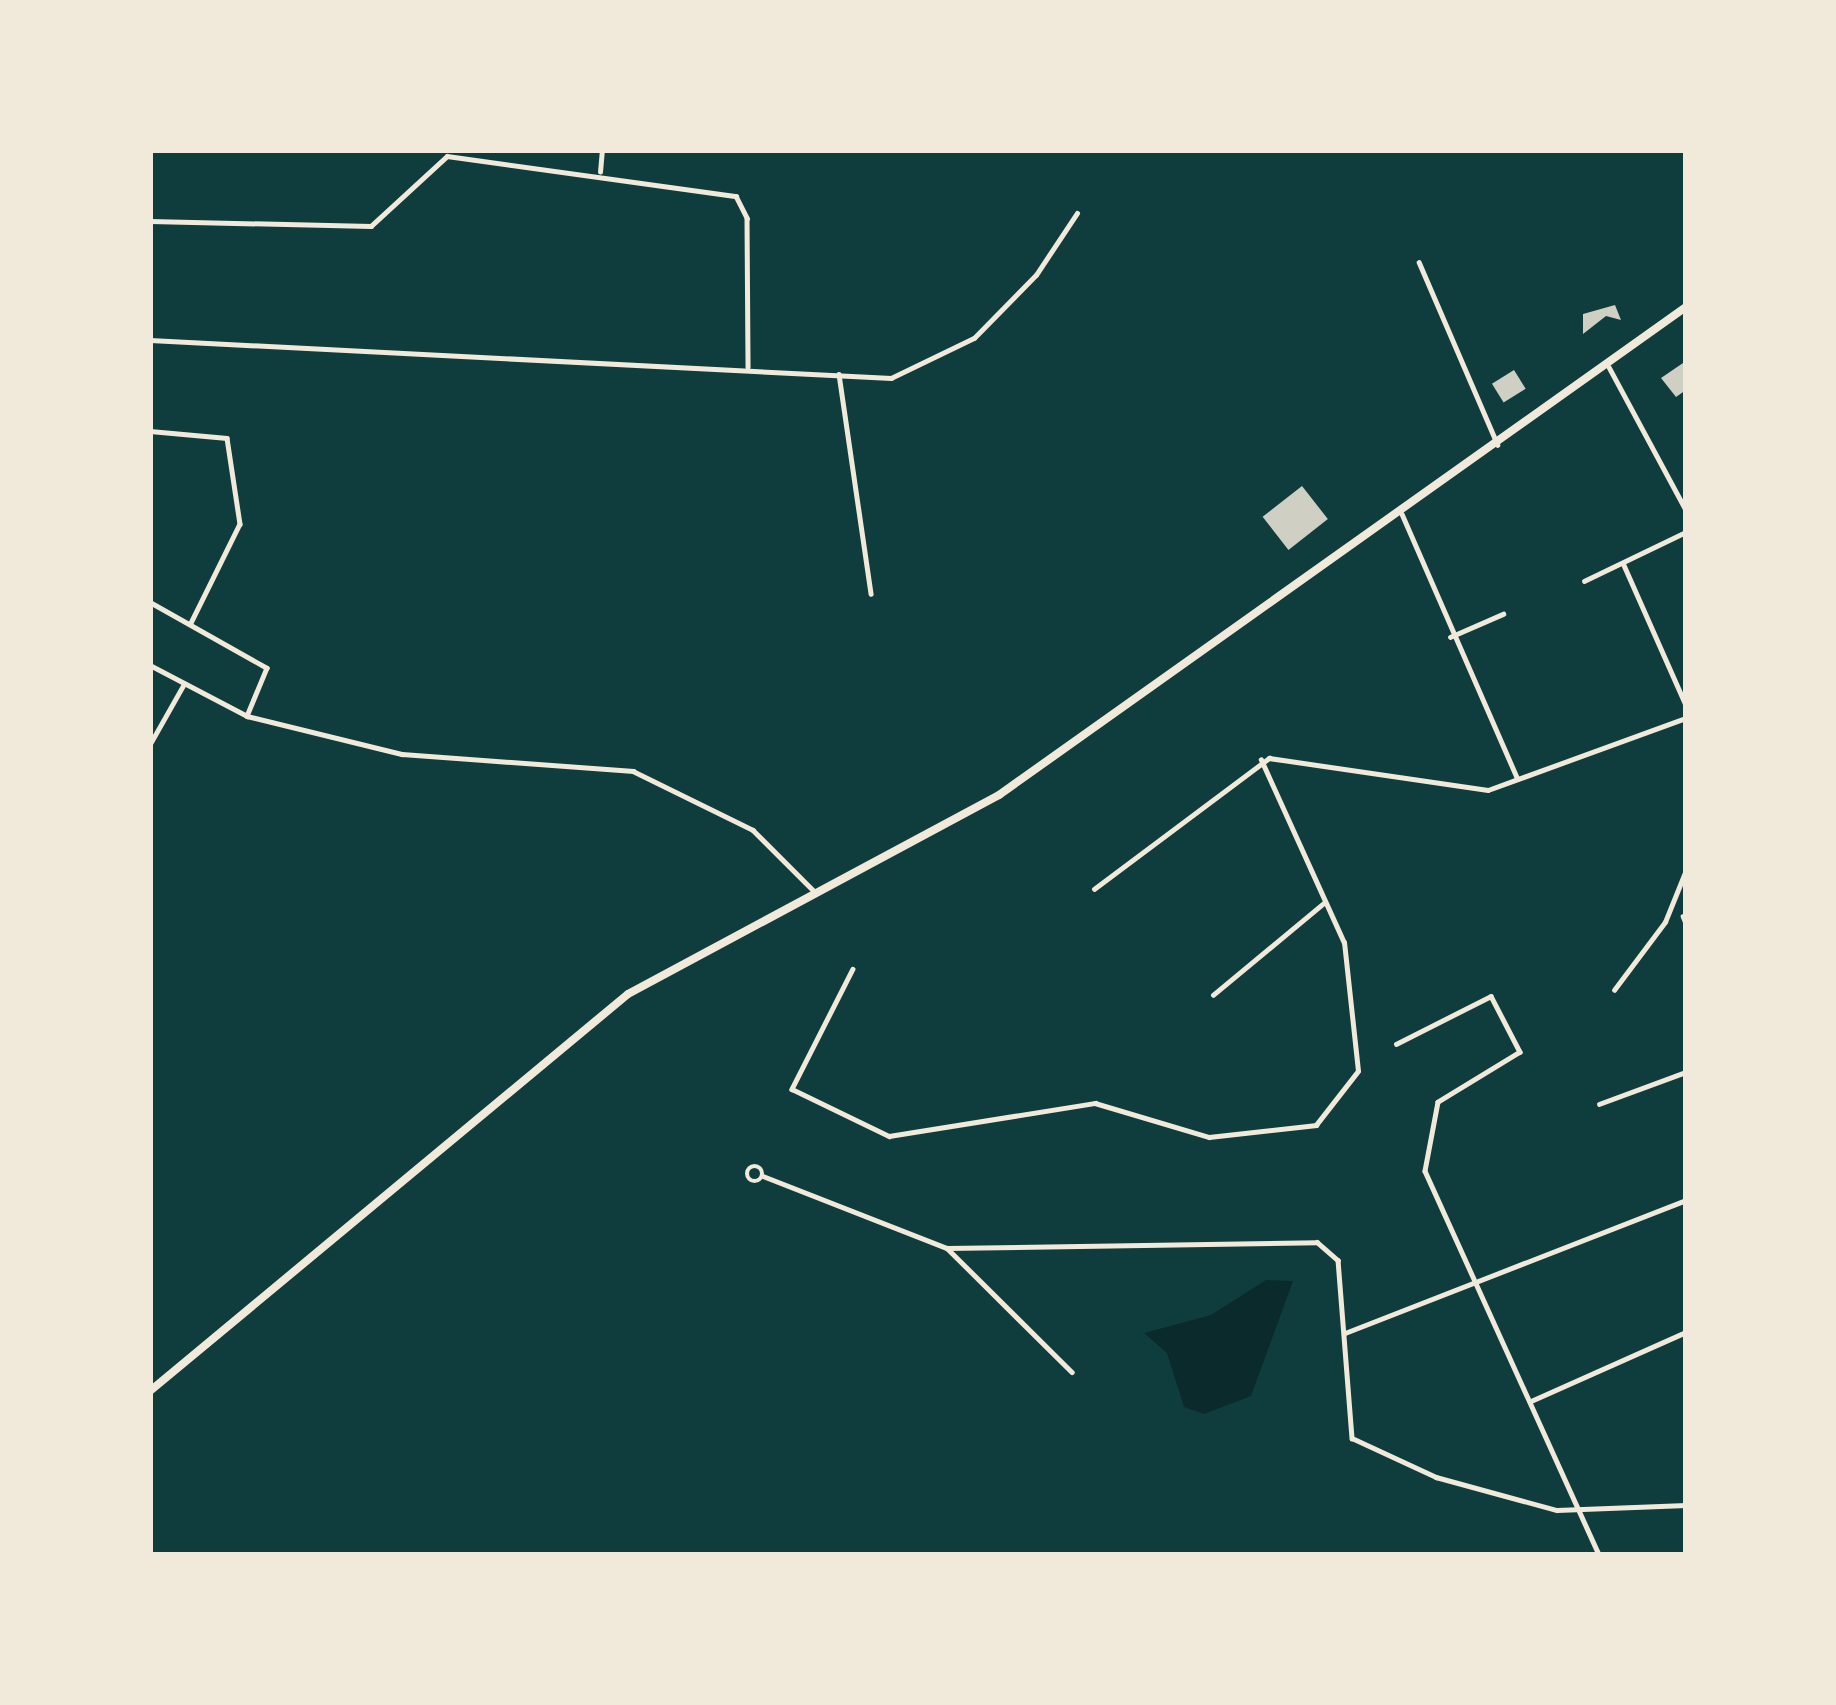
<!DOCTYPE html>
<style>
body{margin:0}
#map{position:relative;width:1836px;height:1705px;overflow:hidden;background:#0f3d3e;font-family:"Public Sans",sans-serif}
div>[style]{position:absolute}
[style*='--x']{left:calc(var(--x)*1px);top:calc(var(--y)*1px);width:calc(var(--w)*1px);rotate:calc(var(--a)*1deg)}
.water>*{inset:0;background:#0a2a2b}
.building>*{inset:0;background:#cfcfc3;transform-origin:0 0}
.minor>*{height:4.5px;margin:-2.25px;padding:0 2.25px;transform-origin:2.25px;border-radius:2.25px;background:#f1e9da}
.minor>.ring{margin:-2.25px;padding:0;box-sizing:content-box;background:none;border:4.5px solid #f1e9da;border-radius:50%}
.secondary>*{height:8px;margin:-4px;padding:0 4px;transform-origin:4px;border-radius:4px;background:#f1e9da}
span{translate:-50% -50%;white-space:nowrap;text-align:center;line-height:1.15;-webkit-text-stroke:10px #f1e9da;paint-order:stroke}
.frame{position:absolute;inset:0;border:153px solid #f1e9da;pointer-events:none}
</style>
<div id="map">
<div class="water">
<div style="clip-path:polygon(1266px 1280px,1293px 1281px,1251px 1396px,1204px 1414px,1184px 1407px,1167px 1353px,1144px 1333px,1211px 1315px)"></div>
</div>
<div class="building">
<div style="clip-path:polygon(1615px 305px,1621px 320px,1606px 316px,1583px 334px,1583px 314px)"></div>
<div style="clip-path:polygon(1686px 361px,1686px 390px,1676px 397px,1661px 378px)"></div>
<div style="left:1514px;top:370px;width:22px;height:26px;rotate:58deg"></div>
<div style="left:1302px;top:486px;width:42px;height:50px;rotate:52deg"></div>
</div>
<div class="minor">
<div style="--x:600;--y:172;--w:22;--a:-85"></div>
<div style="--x:150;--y:221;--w:221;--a:1.3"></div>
<div style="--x:371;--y:226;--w:103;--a:-42.6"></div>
<div style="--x:447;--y:156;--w:292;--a:7.9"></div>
<div style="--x:736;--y:196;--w:25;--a:63"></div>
<div style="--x:747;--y:218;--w:149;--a:89.6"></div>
<div style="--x:1419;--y:262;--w:199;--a:66.7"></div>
<div style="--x:150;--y:340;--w:742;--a:2.94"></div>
<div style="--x:891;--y:378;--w:92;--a:-25.7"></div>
<div style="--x:974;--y:338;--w:88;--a:-45.5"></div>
<div style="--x:1036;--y:275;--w:74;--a:-56.5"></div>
<div style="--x:1609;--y:367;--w:162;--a:61.7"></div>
<div style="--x:839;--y:374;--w:222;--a:81.7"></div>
<div style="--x:150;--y:431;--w:77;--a:5.2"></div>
<div style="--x:227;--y:438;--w:87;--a:81.4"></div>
<div style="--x:240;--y:524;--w:110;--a:116.3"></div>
<div style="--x:1402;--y:514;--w:289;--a:66.4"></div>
<div style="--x:1623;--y:563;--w:155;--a:66.1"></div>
<div style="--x:1584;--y:581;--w:113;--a:-25.7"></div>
<div style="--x:150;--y:602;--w:134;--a:29.4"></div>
<div style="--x:267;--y:668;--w:52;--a:112.6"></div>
<div style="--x:1450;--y:637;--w:58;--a:-23.5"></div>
<div style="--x:150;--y:665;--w:110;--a:27.7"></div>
<div style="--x:247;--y:716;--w:160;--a:13.8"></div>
<div style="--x:402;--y:754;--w:232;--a:4.2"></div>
<div style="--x:633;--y:771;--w:134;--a:26.2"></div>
<div style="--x:753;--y:830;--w:89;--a:45"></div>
<div style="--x:150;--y:744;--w:69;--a:-60.5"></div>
<div style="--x:1094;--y:889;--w:219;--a:-36.8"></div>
<div style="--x:1269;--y:758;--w:221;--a:8.3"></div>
<div style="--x:1488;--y:790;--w:211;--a:-20"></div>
<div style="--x:1683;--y:916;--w:8;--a:67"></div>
<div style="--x:853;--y:969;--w:135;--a:116.9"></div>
<div style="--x:792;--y:1089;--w:108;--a:25.9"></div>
<div style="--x:889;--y:1136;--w:209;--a:-9.1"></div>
<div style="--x:1095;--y:1103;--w:119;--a:16.6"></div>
<div style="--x:1209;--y:1137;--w:108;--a:-6.4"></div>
<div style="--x:1316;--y:1125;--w:68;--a:-52.1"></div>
<div style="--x:1358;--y:1071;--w:129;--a:-96.2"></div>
<div style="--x:1344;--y:943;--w:201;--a:-114.4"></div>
<div style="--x:1614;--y:990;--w:85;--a:-53.1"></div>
<div style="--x:1665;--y:922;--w:56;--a:-68"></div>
<div style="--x:1213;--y:995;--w:144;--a:-39.7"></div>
<div style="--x:1396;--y:1044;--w:106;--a:-26.8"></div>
<div style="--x:1491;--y:996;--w:63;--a:62.6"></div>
<div style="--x:1520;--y:1052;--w:96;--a:148.6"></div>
<div style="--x:1438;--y:1102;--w:70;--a:100.7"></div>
<div style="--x:1425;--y:1171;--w:422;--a:65.6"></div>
<div style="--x:1599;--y:1104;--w:93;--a:-20.2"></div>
<div class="ring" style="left:747px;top:1166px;width:11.5px;height:11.5px"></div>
<div style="--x:763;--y:1176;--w:198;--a:21.4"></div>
<div style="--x:947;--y:1248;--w:370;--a:-0.9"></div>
<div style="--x:1317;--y:1242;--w:28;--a:41"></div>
<div style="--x:1338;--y:1260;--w:179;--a:85.5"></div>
<div style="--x:1352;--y:1438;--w:93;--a:24.9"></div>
<div style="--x:1436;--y:1477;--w:125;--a:15.3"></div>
<div style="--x:1557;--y:1510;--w:129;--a:-2.2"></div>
<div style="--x:947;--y:1248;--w:176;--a:44.8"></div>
<div style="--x:1345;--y:1333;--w:366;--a:-21.3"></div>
<div style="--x:1531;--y:1401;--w:170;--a:-24"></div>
</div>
<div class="secondary">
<div style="--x:150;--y:1391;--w:621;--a:-39.71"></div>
<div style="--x:628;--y:994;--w:421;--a:-28.2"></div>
<div style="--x:999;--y:795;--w:843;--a:-35.39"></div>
</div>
<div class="frame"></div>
</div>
